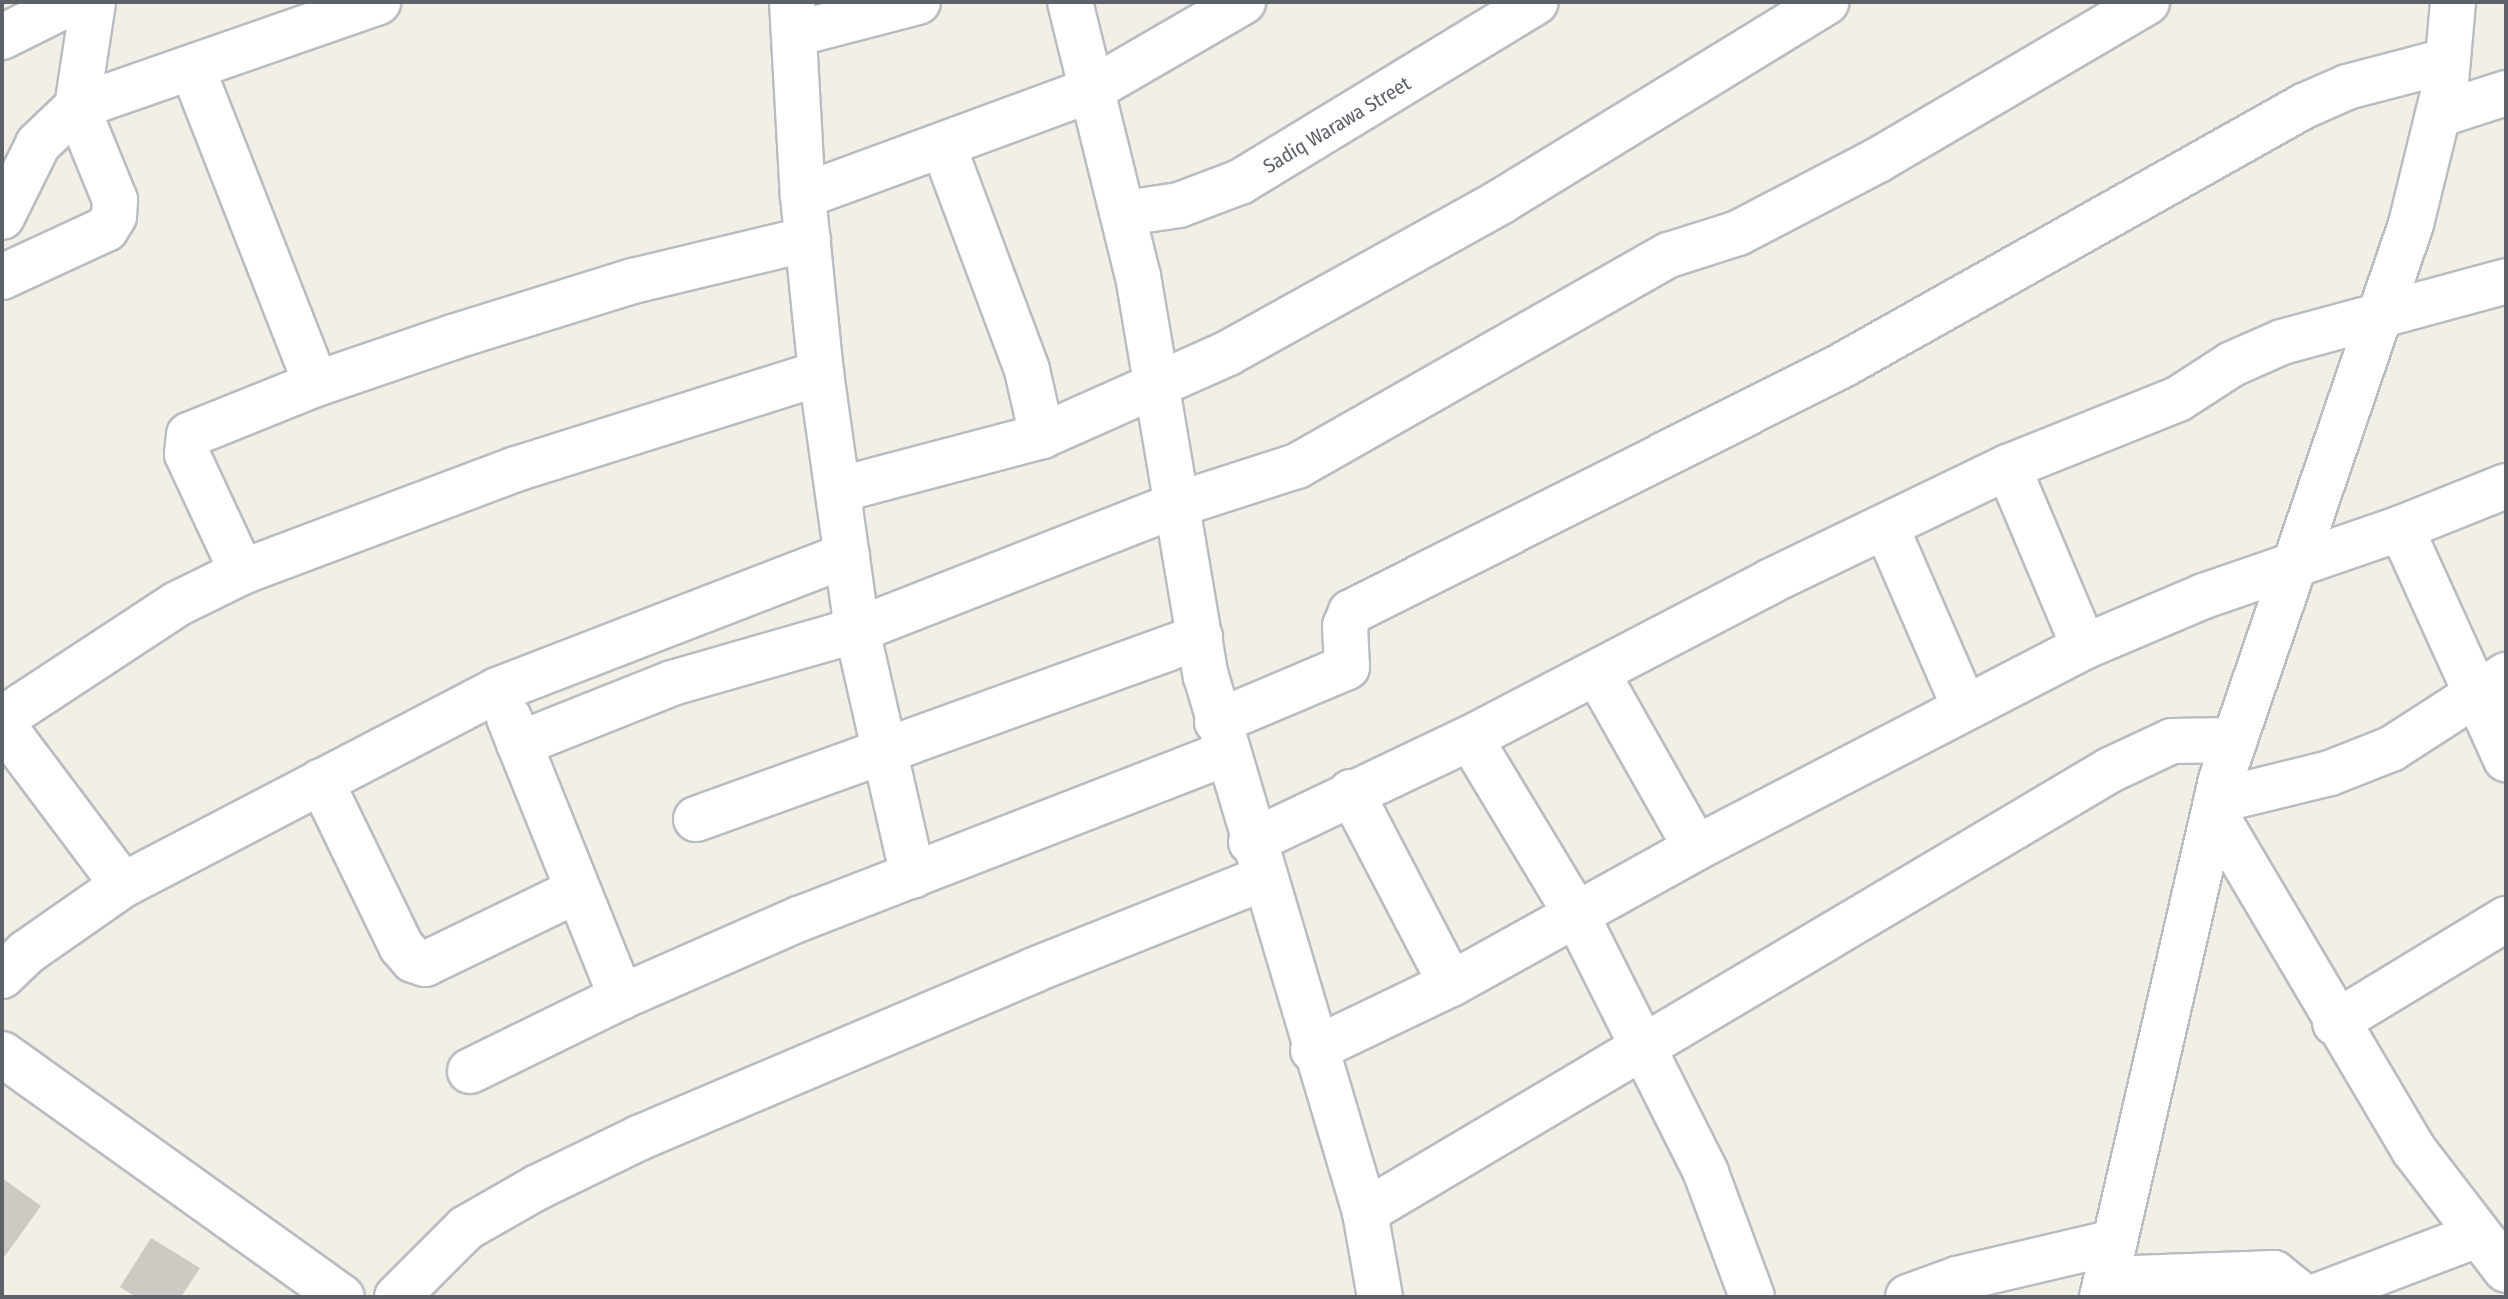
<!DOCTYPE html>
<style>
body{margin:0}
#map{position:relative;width:2508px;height:1299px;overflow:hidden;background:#f1efe6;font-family:"Fira Sans Condensed",sans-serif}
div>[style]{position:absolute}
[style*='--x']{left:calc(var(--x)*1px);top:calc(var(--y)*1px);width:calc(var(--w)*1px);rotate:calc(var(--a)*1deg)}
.building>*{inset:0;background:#cccac3}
.roads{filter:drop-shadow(2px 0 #b9bcc1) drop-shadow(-2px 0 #b9bcc1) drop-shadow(0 2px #b9bcc1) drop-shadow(0 -2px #b9bcc1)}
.minor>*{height:44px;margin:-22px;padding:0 22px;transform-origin:22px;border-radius:22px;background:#fff}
span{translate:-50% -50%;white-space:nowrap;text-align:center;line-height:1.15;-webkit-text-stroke:7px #fff;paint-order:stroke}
.street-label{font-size:20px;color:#5d6268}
.frame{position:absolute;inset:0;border:4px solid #5d6268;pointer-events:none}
</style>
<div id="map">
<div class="building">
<div style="clip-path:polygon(2px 1178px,41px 1206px,2px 1260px)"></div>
<div style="clip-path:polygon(151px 1238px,200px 1268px,181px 1297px,136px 1297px,120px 1287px)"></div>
</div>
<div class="roads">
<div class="minor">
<div style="--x:792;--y:2;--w:194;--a:86.8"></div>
<div style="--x:803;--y:196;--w:178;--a:84.2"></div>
<div style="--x:821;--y:373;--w:260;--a:82"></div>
<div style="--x:857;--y:630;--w:252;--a:77.2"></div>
<div style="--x:1070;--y:2;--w:282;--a:76.1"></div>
<div style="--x:1138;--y:276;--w:406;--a:80.4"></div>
<div style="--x:1206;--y:676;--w:559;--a:73.48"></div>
<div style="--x:1365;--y:1212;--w:86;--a:80"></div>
<div style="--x:795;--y:34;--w:127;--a:-14.6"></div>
<div style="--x:2;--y:37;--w:78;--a:-26.6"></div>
<div style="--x:193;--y:70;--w:337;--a:68.6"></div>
<div style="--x:2438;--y:115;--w:71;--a:-17.9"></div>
<div style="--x:943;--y:145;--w:240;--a:69.5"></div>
<div style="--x:1027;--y:370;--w:68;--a:77.2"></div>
<div style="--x:803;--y:196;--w:307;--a:-20.2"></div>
<div style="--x:1091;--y:90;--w:176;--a:-30.1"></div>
<div style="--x:1125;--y:213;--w:55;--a:-8.4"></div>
<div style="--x:1179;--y:205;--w:65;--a:-20.7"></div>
<div style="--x:1240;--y:182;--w:346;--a:-31.3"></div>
<div style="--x:2;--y:217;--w:81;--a:-63.7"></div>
<div style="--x:38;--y:144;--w:54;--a:-43.5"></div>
<div style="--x:77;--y:107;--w:319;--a:-19.2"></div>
<div style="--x:2;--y:277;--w:115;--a:-24.8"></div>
<div style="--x:106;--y:229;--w:15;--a:-58"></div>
<div style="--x:114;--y:216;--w:16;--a:-86"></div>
<div style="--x:115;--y:200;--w:100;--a:-112.2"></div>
<div style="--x:77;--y:107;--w:106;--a:-81.3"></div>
<div style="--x:2008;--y:467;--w:195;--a:67.1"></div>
<div style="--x:838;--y:490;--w:211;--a:-14.8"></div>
<div style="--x:1042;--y:436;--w:204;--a:-24"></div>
<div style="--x:1228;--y:353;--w:311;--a:-29"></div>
<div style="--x:1500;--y:202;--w:383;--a:-31.5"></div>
<div style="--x:2401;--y:528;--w:254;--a:65.6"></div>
<div style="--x:1887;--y:529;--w:193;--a:66.5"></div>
<div style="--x:242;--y:572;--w:130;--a:-115"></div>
<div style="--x:187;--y:454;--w:19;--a:-84"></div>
<div style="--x:189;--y:435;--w:137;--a:-21.9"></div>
<div style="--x:316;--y:384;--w:145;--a:-18.9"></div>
<div style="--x:453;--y:337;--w:189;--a:-17.3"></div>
<div style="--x:633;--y:281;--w:180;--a:-13.5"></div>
<div style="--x:1597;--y:673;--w:201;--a:60.5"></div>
<div style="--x:509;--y:718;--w:301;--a:68.1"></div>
<div style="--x:2;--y:719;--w:209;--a:-33.3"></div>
<div style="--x:177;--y:604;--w:72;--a:-26.2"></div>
<div style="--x:242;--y:572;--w:293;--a:-20.6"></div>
<div style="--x:516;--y:469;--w:320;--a:-17.5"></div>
<div style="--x:1217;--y:722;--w:141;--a:-22.9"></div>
<div style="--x:1347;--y:667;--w:41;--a:-92.8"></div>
<div style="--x:1345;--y:626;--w:15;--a:-67"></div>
<div style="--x:1351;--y:612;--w:548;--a:-26.66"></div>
<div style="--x:1841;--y:366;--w:531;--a:-29.32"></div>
<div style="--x:2304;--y:106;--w:47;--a:-23.8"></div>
<div style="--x:2347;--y:87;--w:102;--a:-14.7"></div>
<div style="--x:2;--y:724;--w:201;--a:53.1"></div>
<div style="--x:1470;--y:738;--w:205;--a:58.9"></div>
<div style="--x:1576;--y:914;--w:290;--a:63.3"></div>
<div style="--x:1706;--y:1173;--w:132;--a:69.6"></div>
<div style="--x:519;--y:744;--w:165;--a:-21.7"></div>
<div style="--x:672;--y:683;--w:192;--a:-16"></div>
<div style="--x:857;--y:630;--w:346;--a:-21.4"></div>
<div style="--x:1179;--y:504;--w:124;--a:-17.9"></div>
<div style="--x:1297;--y:466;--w:428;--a:-29.6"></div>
<div style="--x:1669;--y:255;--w:72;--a:-17.7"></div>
<div style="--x:1738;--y:233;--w:158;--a:-27.5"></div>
<div style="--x:1878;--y:160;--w:312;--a:-30.4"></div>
<div style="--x:321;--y:781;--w:183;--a:64.1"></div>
<div style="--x:401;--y:946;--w:18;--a:49"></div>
<div style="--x:413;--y:960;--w:13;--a:18"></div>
<div style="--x:425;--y:964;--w:168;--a:-25.8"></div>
<div style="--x:1351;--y:792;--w:216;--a:62.5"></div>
<div style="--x:2216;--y:801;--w:117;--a:-13.8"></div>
<div style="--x:2330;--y:773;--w:66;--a:-21.5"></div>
<div style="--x:2391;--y:749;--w:137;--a:-32.8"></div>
<div style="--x:2214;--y:812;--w:393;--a:59.4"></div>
<div style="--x:2414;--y:1150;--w:151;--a:52.5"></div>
<div style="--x:696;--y:819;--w:536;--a:-19.86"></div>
<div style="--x:1251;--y:842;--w:242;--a:-25.4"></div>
<div style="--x:1470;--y:738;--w:339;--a:-27.5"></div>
<div style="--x:1771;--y:581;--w:263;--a:-25.7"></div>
<div style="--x:2008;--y:467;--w:183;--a:-21.8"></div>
<div style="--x:2178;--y:399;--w:64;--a:-32.9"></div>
<div style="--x:2232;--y:364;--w:55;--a:-23.7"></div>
<div style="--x:2282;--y:342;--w:232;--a:-15.2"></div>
<div style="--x:2;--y:976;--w:35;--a:-44"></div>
<div style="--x:27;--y:952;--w:117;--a:-34.9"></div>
<div style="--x:123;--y:885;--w:422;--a:-27.5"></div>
<div style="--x:497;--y:690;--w:375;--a:-21.1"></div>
<div style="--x:2335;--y:1023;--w:200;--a:-31.3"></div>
<div style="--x:1313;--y:1050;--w:153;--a:-25.6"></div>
<div style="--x:1451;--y:984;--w:280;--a:-29"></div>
<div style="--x:1696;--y:848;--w:437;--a:-27.4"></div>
<div style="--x:2084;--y:647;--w:130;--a:-23"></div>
<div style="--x:2204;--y:596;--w:208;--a:-19"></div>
<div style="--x:2401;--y:528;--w:113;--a:-21.8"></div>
<div style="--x:2;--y:1054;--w:418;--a:35.6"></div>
<div style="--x:470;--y:1071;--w:168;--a:-26.1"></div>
<div style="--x:621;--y:997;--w:194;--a:-23.7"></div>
<div style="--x:799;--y:919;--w:459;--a:-21.2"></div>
<div style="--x:1365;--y:1212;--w:866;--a:-30.68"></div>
<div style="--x:2110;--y:770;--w:68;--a:-25.1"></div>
<div style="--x:2172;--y:741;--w:63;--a:-0.9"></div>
<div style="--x:2107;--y:1279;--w:167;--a:-2.1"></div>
<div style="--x:2274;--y:1273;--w:38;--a:39"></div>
<div style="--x:397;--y:1297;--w:98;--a:-45"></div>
<div style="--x:466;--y:1228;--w:83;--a:-29.7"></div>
<div style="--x:538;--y:1187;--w:112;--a:-25.9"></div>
<div style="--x:639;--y:1138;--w:429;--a:-23"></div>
<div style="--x:1034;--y:970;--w:245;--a:-21.8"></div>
<div style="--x:1908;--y:1297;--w:52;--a:-20.2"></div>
<div style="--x:1957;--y:1279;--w:162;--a:-13.2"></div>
<div style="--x:2102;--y:1297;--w:531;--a:-77.04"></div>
<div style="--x:2221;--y:780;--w:588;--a:-71.13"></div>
<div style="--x:2411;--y:224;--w:146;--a:-76.2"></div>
<div style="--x:2446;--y:82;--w:80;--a:-85"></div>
<div style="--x:2314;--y:1297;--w:174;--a:-20.8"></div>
</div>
</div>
<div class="street-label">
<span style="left:1337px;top:125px;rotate:-31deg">Sadiq Warawa Street</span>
</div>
<div class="frame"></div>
</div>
